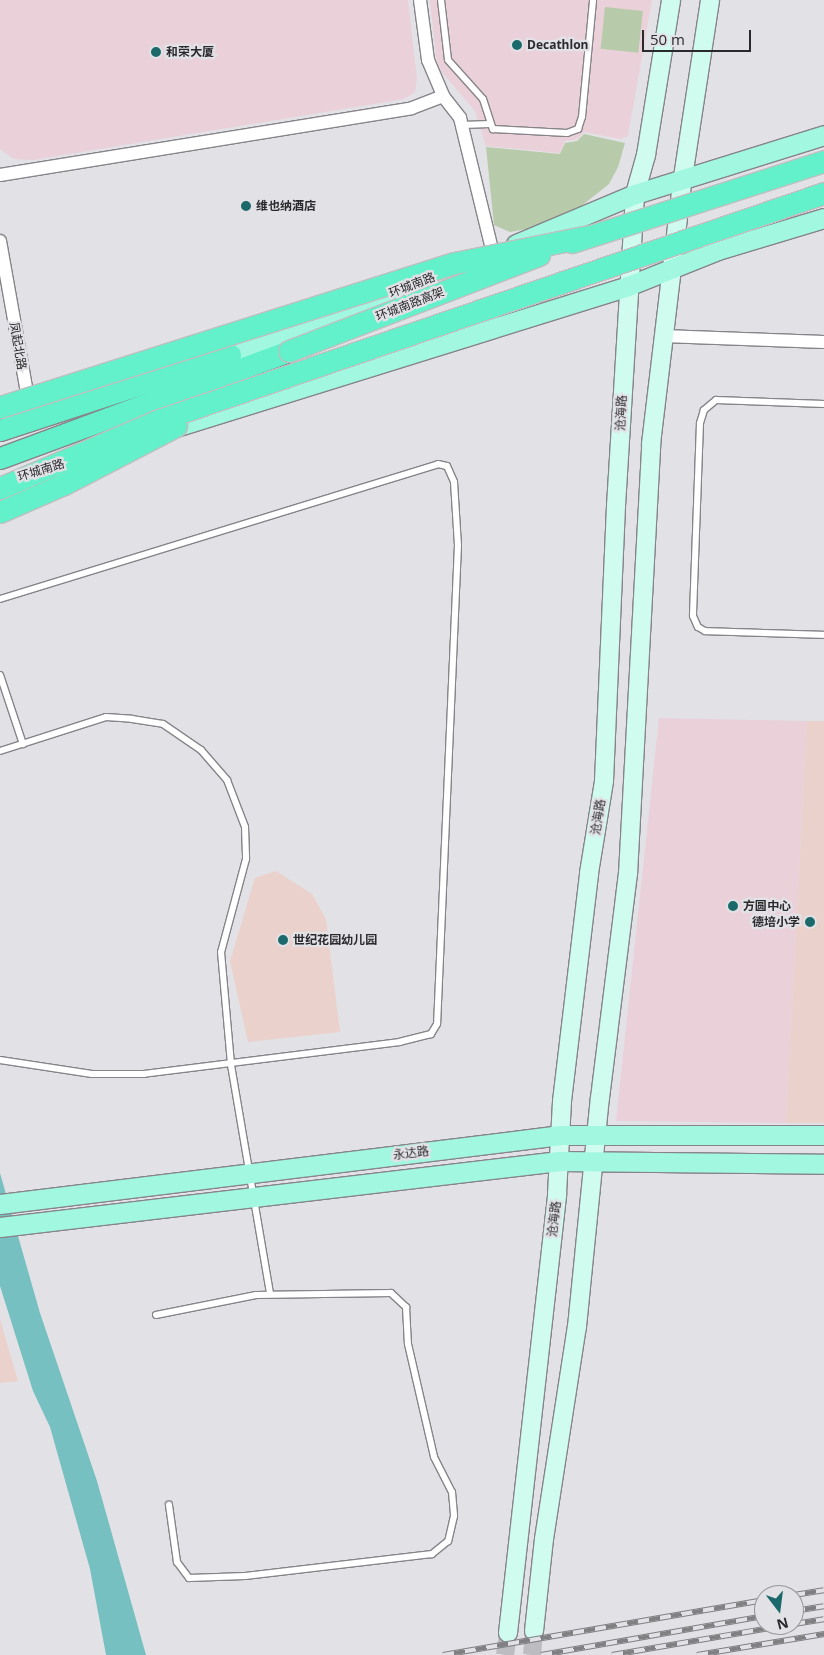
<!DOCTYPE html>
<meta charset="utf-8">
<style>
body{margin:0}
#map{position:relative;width:824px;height:1655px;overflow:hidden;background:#e2e1e6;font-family:"Open Sans","Noto Sans SC",sans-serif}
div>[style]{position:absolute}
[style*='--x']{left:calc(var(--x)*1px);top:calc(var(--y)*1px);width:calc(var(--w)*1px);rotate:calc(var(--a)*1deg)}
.commercial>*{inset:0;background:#ead0d8}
.education>*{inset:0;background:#ebd1cb}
.green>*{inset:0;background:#b7cbaa;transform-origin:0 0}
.water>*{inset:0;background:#76c0c1}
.secondary-tunnel>*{height:18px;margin-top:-9px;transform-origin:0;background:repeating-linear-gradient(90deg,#bdbcc1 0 18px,transparent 0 27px)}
.roads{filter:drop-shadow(1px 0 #868489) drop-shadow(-1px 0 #868489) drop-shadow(0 1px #868489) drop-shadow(0 -1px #868489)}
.lane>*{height:6px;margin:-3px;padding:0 3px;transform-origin:3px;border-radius:3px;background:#fff}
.street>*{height:12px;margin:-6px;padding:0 6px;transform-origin:6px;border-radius:6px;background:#fff}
.secondary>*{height:18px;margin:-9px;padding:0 9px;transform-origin:9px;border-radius:9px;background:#d0fbef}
.primary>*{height:19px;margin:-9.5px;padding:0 9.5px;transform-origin:9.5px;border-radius:9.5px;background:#a1f7df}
.highway>*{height:21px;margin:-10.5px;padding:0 10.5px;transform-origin:10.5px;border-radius:10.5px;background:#62f1ca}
.rail>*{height:5.5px;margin-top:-2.75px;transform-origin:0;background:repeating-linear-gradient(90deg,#e2e1e6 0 11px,#807f82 0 22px);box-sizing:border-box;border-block:1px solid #807f82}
.bridges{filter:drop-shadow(1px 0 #bfbfbf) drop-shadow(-1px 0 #bfbfbf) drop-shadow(0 1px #bfbfbf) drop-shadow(0 -1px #bfbfbf)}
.highway-bridge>*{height:21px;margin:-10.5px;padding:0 10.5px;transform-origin:10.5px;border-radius:10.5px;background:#62f1ca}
.dots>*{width:14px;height:14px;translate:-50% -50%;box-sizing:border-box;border:2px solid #e2e1e6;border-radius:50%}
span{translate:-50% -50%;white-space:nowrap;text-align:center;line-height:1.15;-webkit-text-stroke:4.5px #e2e1e6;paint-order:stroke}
.poi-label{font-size:12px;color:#2a292b;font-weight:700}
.left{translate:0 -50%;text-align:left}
.right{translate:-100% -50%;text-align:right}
.street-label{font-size:12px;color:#2a292b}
.north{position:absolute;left:754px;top:1585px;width:50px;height:50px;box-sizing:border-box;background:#e2e1e6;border:1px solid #98979b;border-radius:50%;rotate:165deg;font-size:14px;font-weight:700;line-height:20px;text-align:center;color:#2a292b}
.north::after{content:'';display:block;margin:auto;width:18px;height:22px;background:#1c696c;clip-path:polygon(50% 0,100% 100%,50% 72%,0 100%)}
.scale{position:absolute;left:642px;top:30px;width:109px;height:22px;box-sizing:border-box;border:2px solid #2a292b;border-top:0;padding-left:6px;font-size:15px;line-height:18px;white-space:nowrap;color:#2a292b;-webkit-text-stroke:4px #e2e1e6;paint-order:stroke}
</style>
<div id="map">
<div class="commercial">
<div style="clip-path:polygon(0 0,408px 0,417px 79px,415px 92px,404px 99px,33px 160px,14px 159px,0 149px)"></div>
<div style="clip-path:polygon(430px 0,652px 0,628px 136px,621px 139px,584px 132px,577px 139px,565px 141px,560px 153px,486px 146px,475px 111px,441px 71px,436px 57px)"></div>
<div style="clip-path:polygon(659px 718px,807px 721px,786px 1123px,616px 1121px)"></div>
</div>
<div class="education">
<div style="clip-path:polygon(807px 721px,824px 721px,824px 1123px,786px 1123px)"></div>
<div style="clip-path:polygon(276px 871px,312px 894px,326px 919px,340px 1032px,248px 1042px,230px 961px,255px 878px)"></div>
<div style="clip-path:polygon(0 1319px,18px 1381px,0 1383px)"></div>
</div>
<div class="green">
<div style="left:605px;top:7px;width:38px;height:42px;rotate:6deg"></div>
<div style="clip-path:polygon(584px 134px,625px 143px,618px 167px,609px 184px,575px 211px,526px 229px,510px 232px,494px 225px,486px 147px,560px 154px,565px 143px,577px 141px)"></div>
</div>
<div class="water">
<div style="clip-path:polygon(0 1173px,40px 1313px,97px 1481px,146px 1655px,106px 1655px,90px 1569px,50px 1427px,33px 1391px,0 1286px)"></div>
</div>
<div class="secondary-tunnel">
<div style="--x:505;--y:1655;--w:22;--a:-82"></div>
<div style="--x:532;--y:1655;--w:24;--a:-85"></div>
</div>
<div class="roads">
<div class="lane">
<div style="--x:441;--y:0;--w:60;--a:83.3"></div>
<div style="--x:448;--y:60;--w:52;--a:48.1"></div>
<div style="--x:483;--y:99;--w:32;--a:72"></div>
<div style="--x:493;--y:129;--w:74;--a:3.1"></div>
<div style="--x:567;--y:133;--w:12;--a:-20"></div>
<div style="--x:578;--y:129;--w:13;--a:-72"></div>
<div style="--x:582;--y:117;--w:118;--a:-84.6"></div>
<div style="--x:462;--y:125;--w:28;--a:-2"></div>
<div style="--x:824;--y:404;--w:108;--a:-177.9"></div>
<div style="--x:716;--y:400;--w:16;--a:140"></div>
<div style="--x:704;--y:410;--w:14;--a:107"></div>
<div style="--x:700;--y:423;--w:193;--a:92.1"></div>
<div style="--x:693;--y:616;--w:12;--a:66"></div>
<div style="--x:698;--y:627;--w:8;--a:30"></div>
<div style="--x:705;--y:631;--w:119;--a:1.9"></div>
<div style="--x:0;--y:599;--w:458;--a:-17.1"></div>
<div style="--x:438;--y:464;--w:9;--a:13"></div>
<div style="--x:447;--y:466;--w:17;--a:66"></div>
<div style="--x:454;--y:482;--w:63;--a:86.4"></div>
<div style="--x:458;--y:545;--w:479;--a:92.5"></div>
<div style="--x:437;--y:1024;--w:12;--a:121"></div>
<div style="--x:431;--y:1034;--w:32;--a:166"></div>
<div style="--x:400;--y:1042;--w:258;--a:172.9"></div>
<div style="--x:144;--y:1074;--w:52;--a:180"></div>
<div style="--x:92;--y:1074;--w:93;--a:-171.3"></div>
<div style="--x:0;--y:675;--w:73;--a:71.6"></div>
<div style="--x:0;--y:751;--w:111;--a:-17.8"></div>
<div style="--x:106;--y:717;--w:26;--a:4"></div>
<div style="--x:132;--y:719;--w:31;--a:9"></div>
<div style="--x:163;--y:724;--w:46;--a:34.4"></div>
<div style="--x:201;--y:750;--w:40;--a:49"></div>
<div style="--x:227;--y:780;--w:50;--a:69"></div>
<div style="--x:245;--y:827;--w:32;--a:88"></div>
<div style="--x:246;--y:859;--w:96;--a:105"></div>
<div style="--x:221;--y:952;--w:113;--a:84.9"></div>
<div style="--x:231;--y:1065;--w:232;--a:80.3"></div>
<div style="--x:156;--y:1315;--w:102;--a:-11.3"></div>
<div style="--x:256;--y:1295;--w:135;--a:-0.8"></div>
<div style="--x:391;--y:1293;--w:21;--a:43"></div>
<div style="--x:406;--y:1307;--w:37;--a:87"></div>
<div style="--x:408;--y:1344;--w:116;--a:77"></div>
<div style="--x:434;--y:1457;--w:39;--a:63"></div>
<div style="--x:452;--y:1492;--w:24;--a:85"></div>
<div style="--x:454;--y:1516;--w:26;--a:103"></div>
<div style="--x:448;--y:1541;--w:21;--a:141"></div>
<div style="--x:432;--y:1554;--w:188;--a:173.3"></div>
<div style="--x:245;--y:1576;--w:56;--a:178"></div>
<div style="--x:189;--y:1578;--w:20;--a:-127"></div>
<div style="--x:177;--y:1562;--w:58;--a:-98"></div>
</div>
<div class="street">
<div style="--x:420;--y:0;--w:61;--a:82.4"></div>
<div style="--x:428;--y:60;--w:39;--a:67"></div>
<div style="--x:443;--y:96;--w:28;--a:52"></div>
<div style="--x:460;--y:118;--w:139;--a:76.3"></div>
<div style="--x:0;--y:175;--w:417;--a:-9.2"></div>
<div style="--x:412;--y:108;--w:33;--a:-21"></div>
<div style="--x:0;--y:241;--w:166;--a:79.9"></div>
<div style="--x:663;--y:336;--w:161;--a:2.1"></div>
</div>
<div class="secondary">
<div style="--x:534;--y:1631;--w:93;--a:-83.8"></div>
<div style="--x:544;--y:1539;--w:215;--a:-81.2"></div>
<div style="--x:577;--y:1327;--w:230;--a:-84.3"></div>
<div style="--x:600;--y:1098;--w:226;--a:-82.9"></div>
<div style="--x:628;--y:874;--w:431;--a:-86.9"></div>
<div style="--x:651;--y:444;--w:269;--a:-83.2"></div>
<div style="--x:683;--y:177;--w:179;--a:-81.3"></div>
<div style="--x:508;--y:1633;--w:442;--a:-83.6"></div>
<div style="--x:557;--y:1194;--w:93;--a:-86.9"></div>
<div style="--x:562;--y:1101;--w:230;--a:-83.2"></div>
<div style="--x:589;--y:873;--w:93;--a:-80.7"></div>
<div style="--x:604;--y:781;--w:275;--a:-87.5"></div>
<div style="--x:616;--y:506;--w:313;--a:-86.5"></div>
<div style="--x:635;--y:194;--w:41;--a:-74.2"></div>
<div style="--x:646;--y:155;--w:157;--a:-80.8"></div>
</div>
<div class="primary">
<div style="--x:516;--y:244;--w:129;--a:-22.8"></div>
<div style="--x:635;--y:194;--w:198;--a:-17.3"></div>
<div style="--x:215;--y:360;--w:191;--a:-20.9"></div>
<div style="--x:163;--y:431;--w:487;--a:-17.3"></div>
<div style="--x:628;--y:286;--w:97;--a:-21.8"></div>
<div style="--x:718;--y:250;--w:111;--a:-16.8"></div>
<div style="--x:0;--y:1204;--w:565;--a:-7.01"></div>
<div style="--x:561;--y:1135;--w:263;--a:0"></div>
<div style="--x:0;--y:1227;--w:563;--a:-6.73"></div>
<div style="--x:559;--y:1161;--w:265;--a:0.6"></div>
</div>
<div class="highway">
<div style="--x:0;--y:430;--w:242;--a:-18.1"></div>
<div style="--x:0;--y:458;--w:308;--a:-20.3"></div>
</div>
</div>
<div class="rail">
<div style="--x:794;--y:1595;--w:30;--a:-9"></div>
<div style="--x:794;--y:1611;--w:30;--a:-9"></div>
<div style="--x:794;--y:1624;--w:30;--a:-9"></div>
<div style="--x:443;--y:1655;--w:326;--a:-9.7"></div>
<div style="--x:541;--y:1655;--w:226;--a:-9.9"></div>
<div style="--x:612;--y:1655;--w:179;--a:-9.7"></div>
<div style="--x:697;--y:1655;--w:129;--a:-9.4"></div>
</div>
<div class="bridges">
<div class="highway-bridge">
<div style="--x:572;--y:242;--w:265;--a:-17.8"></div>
<div style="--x:289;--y:351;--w:268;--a:-21"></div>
<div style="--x:0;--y:407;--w:477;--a:-17.6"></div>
<div style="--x:455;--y:263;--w:132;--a:-11.4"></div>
<div style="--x:0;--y:488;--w:170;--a:-23.2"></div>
<div style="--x:156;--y:421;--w:706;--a:-18.85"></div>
<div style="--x:0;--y:512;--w:70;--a:-23.6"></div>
<div style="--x:64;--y:484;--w:126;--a:-27.4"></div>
</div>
</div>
<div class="dots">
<div style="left:517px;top:45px;background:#1c696c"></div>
<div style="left:156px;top:52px;background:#1c696c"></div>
<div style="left:246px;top:206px;background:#1c696c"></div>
<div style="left:733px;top:906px;background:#1c696c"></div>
<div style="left:810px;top:922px;background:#1c696c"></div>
<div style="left:283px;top:940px;background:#1c696c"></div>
</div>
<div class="poi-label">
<span class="left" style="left:527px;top:45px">Decathlon</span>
<span class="left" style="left:166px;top:52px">和荣大厦</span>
<span class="left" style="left:256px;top:206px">维也纳酒店</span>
<span class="left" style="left:743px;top:906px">方圆中心</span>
<span class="right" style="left:800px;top:922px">德培小学</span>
<span class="left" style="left:293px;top:940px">世纪花园幼儿园</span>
</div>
<div class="street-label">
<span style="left:412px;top:285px;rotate:-21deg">环城南路</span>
<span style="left:410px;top:304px;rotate:-21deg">环城南路高架</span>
<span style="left:18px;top:346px;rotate:80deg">凤起北路</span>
<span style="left:621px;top:413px;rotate:-87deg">沧海路</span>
<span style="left:41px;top:470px;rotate:-17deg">环城南路</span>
<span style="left:598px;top:817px;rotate:-81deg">沧海路</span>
<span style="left:411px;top:1153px;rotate:-7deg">永达路</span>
<span style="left:554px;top:1219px;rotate:-83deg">沧海路</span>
</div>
<div class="north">N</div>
<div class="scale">50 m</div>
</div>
